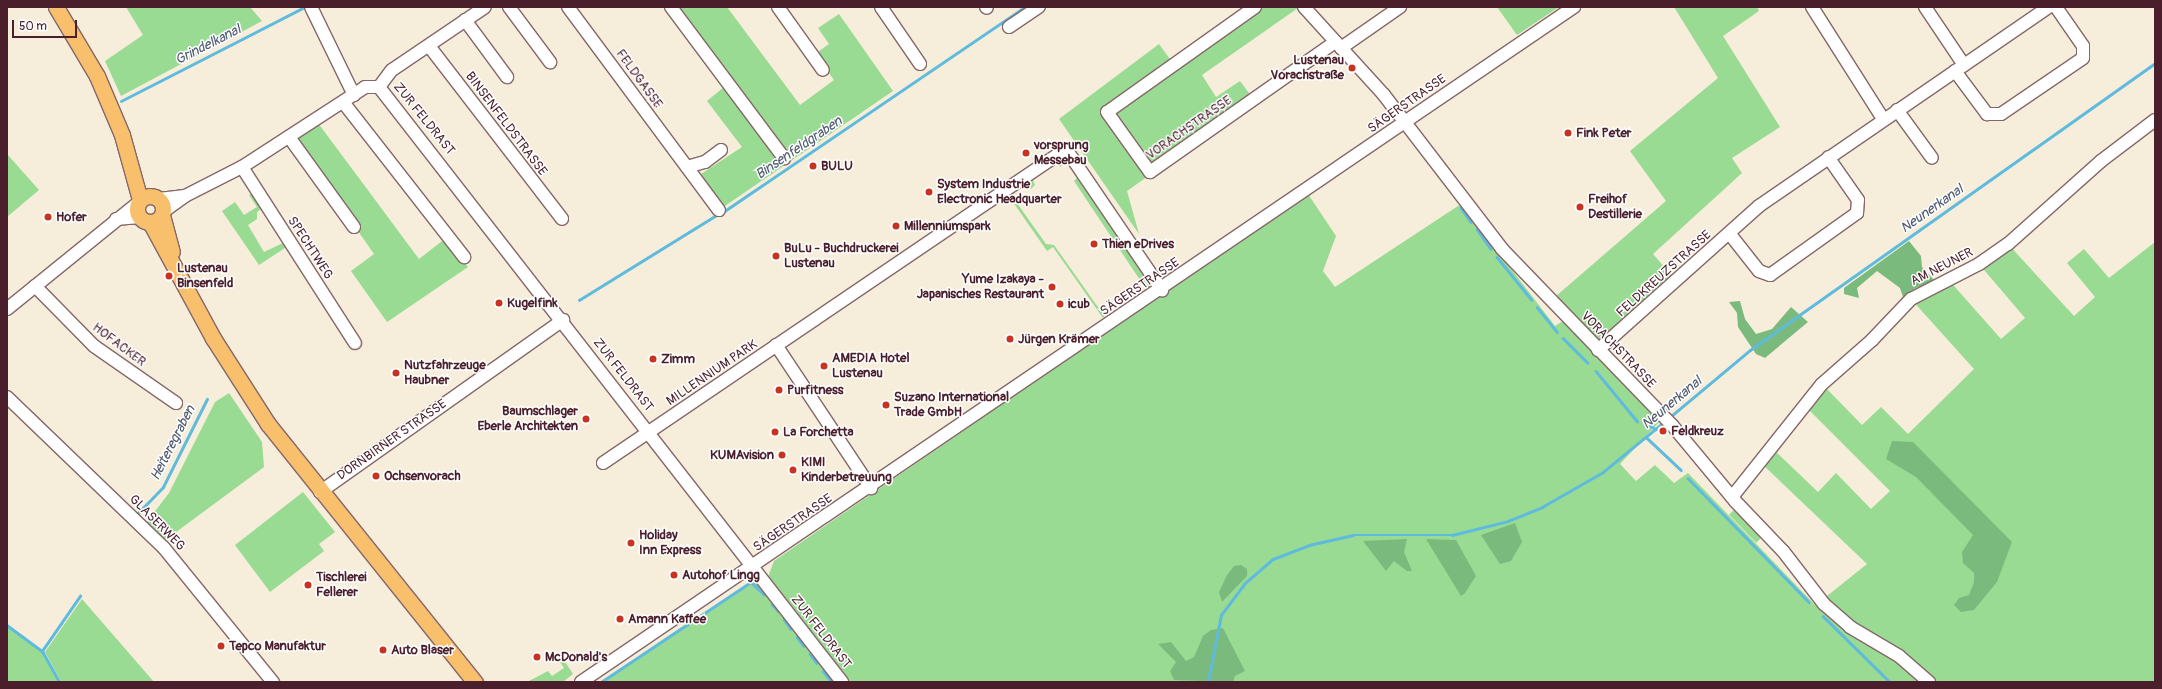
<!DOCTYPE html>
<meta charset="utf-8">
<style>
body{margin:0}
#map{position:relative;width:2162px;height:689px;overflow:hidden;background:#f6eddb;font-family:Pangolin,sans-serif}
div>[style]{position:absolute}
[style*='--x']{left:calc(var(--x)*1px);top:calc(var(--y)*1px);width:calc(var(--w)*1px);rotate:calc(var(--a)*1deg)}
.green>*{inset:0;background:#99db93;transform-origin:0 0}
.forest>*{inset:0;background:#7abb7d}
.stream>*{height:2.5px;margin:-1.25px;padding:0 1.25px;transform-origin:1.25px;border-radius:1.25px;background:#5fbbdd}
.roads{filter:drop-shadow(1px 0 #866769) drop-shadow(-1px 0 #866769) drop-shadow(0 1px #866769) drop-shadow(0 -1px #866769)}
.minor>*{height:12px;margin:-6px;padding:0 6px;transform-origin:6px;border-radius:6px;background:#fff}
.major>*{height:15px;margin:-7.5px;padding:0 7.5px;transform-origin:7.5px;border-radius:7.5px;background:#f8bf6c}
.major>.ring{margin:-7.5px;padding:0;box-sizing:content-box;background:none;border:15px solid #f8bf6c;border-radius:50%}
.dots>*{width:11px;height:11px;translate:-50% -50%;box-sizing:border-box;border:2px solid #fff;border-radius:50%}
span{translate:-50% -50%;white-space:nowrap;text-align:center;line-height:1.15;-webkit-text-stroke:3px #fff;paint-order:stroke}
.poi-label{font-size:13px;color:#4a1f2b;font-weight:700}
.right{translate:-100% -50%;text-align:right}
.left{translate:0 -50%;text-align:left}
.street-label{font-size:13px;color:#4a1f2b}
.water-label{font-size:14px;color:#525d72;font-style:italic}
.frame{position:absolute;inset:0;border:8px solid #4a1f2b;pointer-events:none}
.scale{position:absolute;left:12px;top:20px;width:65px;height:18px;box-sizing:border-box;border:2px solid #4a1f2b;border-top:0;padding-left:5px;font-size:12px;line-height:14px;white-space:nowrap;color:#4a1f2b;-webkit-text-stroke:3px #fff;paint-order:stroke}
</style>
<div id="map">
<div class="green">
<div style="clip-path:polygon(126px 7px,250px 7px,262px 21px,121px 96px,105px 61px,143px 35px)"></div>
<div style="clip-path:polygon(675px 7px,727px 7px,800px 105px,834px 80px,815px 54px,829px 44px,818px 28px,839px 14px,893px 91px,722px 208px,698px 176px,742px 147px,707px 101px,730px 82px)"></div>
<div style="clip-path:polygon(1261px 7px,1298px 8px,1202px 75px,1216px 97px,1240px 81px,1255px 101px,1127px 191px,1139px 234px,1059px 119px,1159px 44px,1175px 66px)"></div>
<div style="clip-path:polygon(1497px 7px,1559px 7px,1517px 35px)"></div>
<div style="clip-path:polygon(1674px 7px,1757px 7px,1759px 11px,1723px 36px,1780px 127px,1732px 158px,1742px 173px,1653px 254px,1674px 278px,1602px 340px,1597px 339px,1555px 297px,1666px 201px,1630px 151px,1718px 78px)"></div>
<div style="clip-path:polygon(318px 123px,419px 259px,446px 238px,468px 267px,387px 322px,351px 271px,374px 254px,296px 142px,296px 138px)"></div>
<div style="clip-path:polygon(7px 154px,39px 190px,7px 217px)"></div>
<div style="clip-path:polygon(1062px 158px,1069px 162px,1149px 278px,1151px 286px,1146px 289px,1074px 181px,1077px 178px,1067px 163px,1060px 167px,1056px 162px,1032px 178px,1035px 185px,1031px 189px,1025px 186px,1025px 179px,1054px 160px)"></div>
<div style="clip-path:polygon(1017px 188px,1012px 196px,1046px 244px,1054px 245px,1100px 310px,1106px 313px,1103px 318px,1053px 247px,1047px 251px,1006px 192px)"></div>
<div style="clip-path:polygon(254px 192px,264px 207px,257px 212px,257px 219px,248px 225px,264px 252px,285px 242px,288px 246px,259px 265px,222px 211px,235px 202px,244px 215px,257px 207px,249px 195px)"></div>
<div style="clip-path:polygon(1308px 194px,1336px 236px,1323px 271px,1335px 287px,1461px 204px,1555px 326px,1563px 321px,1662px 419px,1620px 464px,1636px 481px,1655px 465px,1674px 483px,1688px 473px,1815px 605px,1820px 601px,1891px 653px,1924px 682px,848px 682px,768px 577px,774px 561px)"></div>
<div style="clip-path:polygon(2155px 242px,2155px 682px,1929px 682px,1822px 600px,1867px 564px,1761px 463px,1773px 449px,1818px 492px,1836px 473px,1871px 509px,1890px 491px,1805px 406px,1822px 384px,1862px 425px,1881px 407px,1908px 434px,1974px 369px,1911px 299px,1947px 278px,2001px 339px,2025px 318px,1979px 264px,2008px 244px,2074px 316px,2095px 297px,2067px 263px,2084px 249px,2109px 278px)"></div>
<div style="clip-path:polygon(229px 393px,262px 442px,264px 467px,164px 541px,146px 523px,169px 493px,215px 402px)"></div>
<div style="clip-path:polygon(303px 492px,335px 532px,319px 544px,324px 551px,270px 592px,235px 545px)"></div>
<div style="left:1737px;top:507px;width:39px;height:11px;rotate:46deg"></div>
<div style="clip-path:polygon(757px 579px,838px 682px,601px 682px,674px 632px)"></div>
<div style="clip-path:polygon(82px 599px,154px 682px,61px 682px,45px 652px)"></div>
<div style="clip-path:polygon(7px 625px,42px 651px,59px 682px,7px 682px)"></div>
<div style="clip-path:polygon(564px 660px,573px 674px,563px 682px,527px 682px,548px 671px,552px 676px,564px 668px,560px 662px)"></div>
</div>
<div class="forest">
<div style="clip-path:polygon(1909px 241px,1921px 256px,1922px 267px,1934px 280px,1914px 289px,1904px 300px,1900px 288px,1877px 271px,1857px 288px,1859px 298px,1844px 294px,1844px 288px)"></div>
<div style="clip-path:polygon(1740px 301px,1745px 319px,1756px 334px,1772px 329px,1791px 307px,1808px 322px,1765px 358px,1756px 354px,1738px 327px,1737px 313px,1729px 302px)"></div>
<div style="clip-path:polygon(1892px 441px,1913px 442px,2012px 542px,1997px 582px,1974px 610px,1961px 612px,1954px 605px,1959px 598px,1969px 595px,1974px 582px,1974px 573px,1963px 563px,1962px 552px,1973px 535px,1916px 477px,1886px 459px)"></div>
<div style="clip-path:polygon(1515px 523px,1522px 542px,1511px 561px,1500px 564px,1481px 535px)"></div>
<div style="clip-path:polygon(1407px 539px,1404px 552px,1412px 571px,1407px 571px,1394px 561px,1386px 571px,1363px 541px)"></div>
<div style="clip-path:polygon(1426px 539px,1456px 540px,1476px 576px,1465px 593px,1461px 596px)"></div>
<div style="clip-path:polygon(1241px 565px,1247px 569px,1247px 576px,1222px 602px,1219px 592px,1227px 575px,1234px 566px)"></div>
<div style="clip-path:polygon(1223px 628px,1245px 671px,1235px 676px,1233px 682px,1174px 680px,1170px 671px,1176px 662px,1158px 644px,1171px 642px,1186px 661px,1194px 657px,1203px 636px,1211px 630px)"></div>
</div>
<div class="stream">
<div style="--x:121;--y:101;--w:207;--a:-27.1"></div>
<div style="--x:1461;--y:208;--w:17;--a:54"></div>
<div style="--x:723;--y:212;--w:365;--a:-34.2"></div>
<div style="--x:1477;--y:229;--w:24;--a:55"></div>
<div style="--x:1497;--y:257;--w:55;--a:50.9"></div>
<div style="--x:579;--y:300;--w:163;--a:-31.7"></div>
<div style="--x:1537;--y:307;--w:32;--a:51"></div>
<div style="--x:1563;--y:338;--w:35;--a:45"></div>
<div style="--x:1596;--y:371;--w:65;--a:50.6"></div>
<div style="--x:1670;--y:417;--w:104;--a:-39.9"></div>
<div style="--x:1750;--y:350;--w:496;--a:-35.3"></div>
<div style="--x:1648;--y:425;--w:9;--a:27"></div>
<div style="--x:1646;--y:437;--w:48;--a:43.3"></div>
<div style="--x:1688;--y:478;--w:173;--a:45.7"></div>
<div style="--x:138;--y:513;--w:36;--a:-46"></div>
<div style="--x:163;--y:487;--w:98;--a:-63.4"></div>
<div style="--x:772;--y:604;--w:9;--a:49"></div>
<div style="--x:1823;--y:616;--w:94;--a:44.6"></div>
<div style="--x:784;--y:619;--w:12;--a:55"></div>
<div style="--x:7;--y:625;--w:44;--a:36.6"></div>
<div style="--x:797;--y:637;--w:11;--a:52"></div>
<div style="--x:810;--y:654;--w:11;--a:52"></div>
<div style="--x:823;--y:671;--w:13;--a:51"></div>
<div style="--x:59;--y:682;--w:35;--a:-119"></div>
<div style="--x:42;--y:651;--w:67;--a:-55.4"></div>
<div style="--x:601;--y:682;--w:180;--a:-33.7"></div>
<div style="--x:751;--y:582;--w:18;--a:43"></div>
<div style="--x:1208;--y:682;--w:68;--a:-79"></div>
<div style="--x:1221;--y:615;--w:39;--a:-53"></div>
<div style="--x:1244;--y:584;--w:38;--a:-41"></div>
<div style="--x:1273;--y:559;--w:39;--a:-21"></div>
<div style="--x:1309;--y:545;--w:45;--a:-12.8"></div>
<div style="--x:1353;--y:535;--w:99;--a:0"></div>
<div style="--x:1452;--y:535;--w:58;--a:-14"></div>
<div style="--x:1508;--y:521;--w:37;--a:-22"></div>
<div style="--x:1542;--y:507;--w:70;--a:-29.8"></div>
<div style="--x:1603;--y:472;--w:80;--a:-39.4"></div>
</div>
<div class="roads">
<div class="minor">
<div style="--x:311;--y:7;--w:98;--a:64"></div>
<div style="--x:509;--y:7;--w:69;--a:53.3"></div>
<div style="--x:568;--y:7;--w:253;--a:53.4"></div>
<div style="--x:671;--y:7;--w:189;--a:53.2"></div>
<div style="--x:778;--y:7;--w:77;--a:54.5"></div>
<div style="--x:881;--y:7;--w:69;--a:55.6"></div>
<div style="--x:986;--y:7;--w:1;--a:45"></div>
<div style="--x:1255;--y:7;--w:181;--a:144.6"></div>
<div style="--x:1107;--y:112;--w:74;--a:54.4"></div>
<div style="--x:1150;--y:172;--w:226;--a:-35.1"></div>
<div style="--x:1304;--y:7;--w:119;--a:47.7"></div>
<div style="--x:1384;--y:95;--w:194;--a:52.5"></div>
<div style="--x:1502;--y:249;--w:245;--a:46"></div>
<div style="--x:1672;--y:425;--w:99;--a:50.3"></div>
<div style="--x:1735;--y:501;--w:69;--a:46.2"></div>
<div style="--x:1783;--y:551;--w:67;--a:52.3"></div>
<div style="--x:1824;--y:604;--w:35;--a:41"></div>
<div style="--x:1850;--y:627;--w:57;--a:30.6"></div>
<div style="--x:1899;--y:656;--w:40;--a:41"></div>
<div style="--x:1812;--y:7;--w:133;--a:57.6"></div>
<div style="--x:1925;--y:7;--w:70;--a:56.1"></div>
<div style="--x:465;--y:20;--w:71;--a:53.6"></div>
<div style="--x:1009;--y:27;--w:36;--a:-34"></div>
<div style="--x:429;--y:46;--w:218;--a:52.4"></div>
<div style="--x:1341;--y:48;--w:72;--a:-34.8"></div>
<div style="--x:1955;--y:71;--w:54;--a:53.3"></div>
<div style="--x:1987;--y:114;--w:14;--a:0"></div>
<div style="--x:2001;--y:114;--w:99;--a:-34.3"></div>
<div style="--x:2083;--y:58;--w:12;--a:-90"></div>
<div style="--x:2083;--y:46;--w:47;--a:-124.7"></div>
<div style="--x:379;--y:87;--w:21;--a:-53"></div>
<div style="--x:392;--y:70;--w:112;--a:-34.1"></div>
<div style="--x:343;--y:102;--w:197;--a:52"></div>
<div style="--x:1897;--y:110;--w:59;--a:53.9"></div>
<div style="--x:289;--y:137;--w:111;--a:54.2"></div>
<div style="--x:242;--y:167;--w:209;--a:57.3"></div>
<div style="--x:687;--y:167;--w:19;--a:-16"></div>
<div style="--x:705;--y:162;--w:20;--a:-37"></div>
<div style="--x:159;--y:199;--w:26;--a:-7"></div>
<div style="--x:163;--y:212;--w:27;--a:-36"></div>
<div style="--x:185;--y:196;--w:64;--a:-27"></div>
<div style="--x:242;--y:167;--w:147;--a:-33"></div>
<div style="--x:365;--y:87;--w:14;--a:0"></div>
<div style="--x:379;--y:87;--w:754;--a:52.11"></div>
<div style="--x:116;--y:219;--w:24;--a:-5"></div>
<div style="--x:1729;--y:233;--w:48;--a:51.7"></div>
<div style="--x:1759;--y:271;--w:12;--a:20"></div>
<div style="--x:1770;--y:275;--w:107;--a:-35.5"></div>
<div style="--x:1857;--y:213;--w:13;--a:-86"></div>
<div style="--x:1858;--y:200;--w:52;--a:-124.9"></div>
<div style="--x:35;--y:286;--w:84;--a:45.5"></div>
<div style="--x:94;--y:346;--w:100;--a:34.8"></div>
<div style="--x:7;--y:309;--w:169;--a:-39"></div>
<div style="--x:776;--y:345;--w:172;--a:56.4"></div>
<div style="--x:1598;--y:350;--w:216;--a:-41.8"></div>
<div style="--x:1759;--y:206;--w:352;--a:-34.5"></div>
<div style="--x:7;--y:397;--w:218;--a:43.9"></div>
<div style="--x:164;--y:548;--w:173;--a:50.9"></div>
<div style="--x:603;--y:463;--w:559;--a:-34.14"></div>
<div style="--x:1066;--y:149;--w:171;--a:55.8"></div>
<div style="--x:320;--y:492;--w:298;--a:-35.3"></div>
<div style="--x:1732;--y:497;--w:144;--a:-51.5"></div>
<div style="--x:1822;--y:384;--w:67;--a:-41.3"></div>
<div style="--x:1872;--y:340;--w:57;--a:-46.4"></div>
<div style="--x:1911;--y:299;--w:76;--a:-27.2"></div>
<div style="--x:1979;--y:264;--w:35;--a:-35"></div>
<div style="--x:2008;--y:244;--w:125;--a:-41.7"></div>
<div style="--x:2101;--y:161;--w:68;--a:-37.2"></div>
<div style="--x:581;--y:682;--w:1201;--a:-34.21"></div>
</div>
<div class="major">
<div style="--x:56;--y:7;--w:80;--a:59.3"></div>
<div style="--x:97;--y:76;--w:64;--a:67"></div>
<div style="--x:122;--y:135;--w:67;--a:74.5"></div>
<div class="ring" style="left:137px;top:196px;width:11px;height:11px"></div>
<div style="--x:162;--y:215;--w:38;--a:75"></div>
<div style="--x:150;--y:222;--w:132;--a:61.5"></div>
<div style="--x:213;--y:338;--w:102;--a:57.4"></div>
<div style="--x:268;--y:424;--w:331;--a:51.3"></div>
</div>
</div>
<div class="dots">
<div style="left:1352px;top:68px;background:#c8321e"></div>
<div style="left:1568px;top:133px;background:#c8321e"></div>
<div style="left:1026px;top:153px;background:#c8321e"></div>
<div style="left:813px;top:166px;background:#c8321e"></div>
<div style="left:929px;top:192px;background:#c8321e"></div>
<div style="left:1580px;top:207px;background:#c8321e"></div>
<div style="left:48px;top:217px;background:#c8321e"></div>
<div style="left:896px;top:226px;background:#c8321e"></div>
<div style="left:1094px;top:244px;background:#c8321e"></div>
<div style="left:776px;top:256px;background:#c8321e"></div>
<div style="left:169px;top:276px;background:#c8321e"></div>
<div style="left:1052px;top:287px;background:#c8321e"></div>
<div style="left:499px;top:303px;background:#c8321e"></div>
<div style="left:1060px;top:304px;background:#c8321e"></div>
<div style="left:1010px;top:339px;background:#c8321e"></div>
<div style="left:653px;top:359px;background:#c8321e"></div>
<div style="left:824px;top:366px;background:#c8321e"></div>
<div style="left:396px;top:373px;background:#c8321e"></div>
<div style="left:779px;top:390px;background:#c8321e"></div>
<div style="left:886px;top:405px;background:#c8321e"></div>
<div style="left:586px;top:419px;background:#c8321e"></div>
<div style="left:1663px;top:431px;background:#c8321e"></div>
<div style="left:775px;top:432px;background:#c8321e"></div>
<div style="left:782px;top:455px;background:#c8321e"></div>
<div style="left:793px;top:470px;background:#c8321e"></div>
<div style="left:376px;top:476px;background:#c8321e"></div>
<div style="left:631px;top:543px;background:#c8321e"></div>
<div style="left:674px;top:575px;background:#c8321e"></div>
<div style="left:308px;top:585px;background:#c8321e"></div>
<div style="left:620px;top:619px;background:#c8321e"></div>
<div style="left:221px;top:646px;background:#c8321e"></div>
<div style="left:383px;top:650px;background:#c8321e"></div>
<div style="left:537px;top:657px;background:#c8321e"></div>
</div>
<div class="poi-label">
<span class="right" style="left:1344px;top:68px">Lustenau<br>Vorachstraße</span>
<span class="left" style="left:1576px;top:133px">Fink Peter</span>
<span class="left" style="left:1034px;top:153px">vorsprung<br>Messebau</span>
<span class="left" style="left:821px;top:166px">BULU</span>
<span class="left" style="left:937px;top:192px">System Industrie<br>Electronic Headquarter</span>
<span class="left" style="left:1588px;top:207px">Freihof<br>Destillerie</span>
<span class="left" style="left:56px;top:217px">Hofer</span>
<span class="left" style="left:904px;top:226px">Millenniumspark</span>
<span class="left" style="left:1102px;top:244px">Thien eDrives</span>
<span class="left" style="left:784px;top:256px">BuLu - Buchdruckerei<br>Lustenau</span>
<span class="left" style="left:177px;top:276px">Lustenau<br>Binsenfeld</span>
<span class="right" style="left:1044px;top:287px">Yume Izakaya -<br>Japanisches Restaurant</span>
<span class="left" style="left:507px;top:303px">Kugelfink</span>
<span class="left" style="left:1068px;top:304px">icub</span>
<span class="left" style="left:1018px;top:339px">Jürgen Krämer</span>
<span class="left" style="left:661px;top:359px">Zimm</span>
<span class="left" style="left:832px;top:366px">AMEDIA Hotel<br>Lustenau</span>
<span class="left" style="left:404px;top:373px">Nutzfahrzeuge<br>Haubner</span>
<span class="left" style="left:787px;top:390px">Purfitness</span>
<span class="left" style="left:894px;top:405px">Suzano International<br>Trade GmbH</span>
<span class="right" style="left:578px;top:419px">Baumschlager<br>Eberle Architekten</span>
<span class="left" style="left:1671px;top:431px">Feldkreuz</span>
<span class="left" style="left:783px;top:432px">La Forchetta</span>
<span class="right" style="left:774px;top:455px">KUMAvision</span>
<span class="left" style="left:801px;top:470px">KIMI<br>Kinderbetreuung</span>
<span class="left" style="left:384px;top:476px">Ochsenvorach</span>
<span class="left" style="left:639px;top:543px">Holiday<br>Inn Express</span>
<span class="left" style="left:682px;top:575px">Autohof Lingg</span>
<span class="left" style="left:316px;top:585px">Tischlerei<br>Fellerer</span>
<span class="left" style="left:628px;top:619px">Amann Kaffee</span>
<span class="left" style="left:229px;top:646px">Tepco Manufaktur</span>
<span class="left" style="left:391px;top:650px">Auto Blaser</span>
<span class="left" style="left:545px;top:657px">McDonald's</span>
</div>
<div class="street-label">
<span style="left:639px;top:79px;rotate:54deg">FELDGASSE</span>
<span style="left:1407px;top:104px;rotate:-35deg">SÄGERSTRASSE</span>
<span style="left:424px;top:119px;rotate:51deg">ZUR FELDRAST</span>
<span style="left:506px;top:124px;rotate:53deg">BINSENFELDSTRASSE</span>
<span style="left:1189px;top:128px;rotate:-35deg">VORACHSTRASSE</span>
<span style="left:310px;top:248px;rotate:57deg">SPECHTWEG</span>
<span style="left:1942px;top:267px;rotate:-27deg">AM NEUNER</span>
<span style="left:1664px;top:274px;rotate:-42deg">FELDKREUZSTRASSE</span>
<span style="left:1140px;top:287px;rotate:-34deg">SÄGERSTRASSE</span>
<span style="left:119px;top:345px;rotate:37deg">HOFACKER</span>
<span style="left:1618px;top:350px;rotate:46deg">VORACHSTRASSE</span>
<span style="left:712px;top:373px;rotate:-34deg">MILLENNIUM PARK</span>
<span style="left:623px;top:375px;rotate:52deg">ZUR FELDRAST</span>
<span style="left:392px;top:440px;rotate:-35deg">DORNBIRNER STRASSE</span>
<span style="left:157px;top:523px;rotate:45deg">GLASERWEG</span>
<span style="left:793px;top:523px;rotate:-34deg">SÄGERSTRASSE</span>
<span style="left:821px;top:632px;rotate:52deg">ZUR FELDRAST</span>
</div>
<div class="water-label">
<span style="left:208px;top:45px;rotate:-27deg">Grindelkanal</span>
<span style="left:799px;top:148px;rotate:-34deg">Binsenfeldgraben</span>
<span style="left:1932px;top:209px;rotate:-35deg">Neunerkanal</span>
<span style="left:1672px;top:403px;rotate:-40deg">Neunerkanal</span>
<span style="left:173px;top:443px;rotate:-63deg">Heiteregraben</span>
</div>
<div class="frame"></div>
<div class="scale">50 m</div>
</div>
